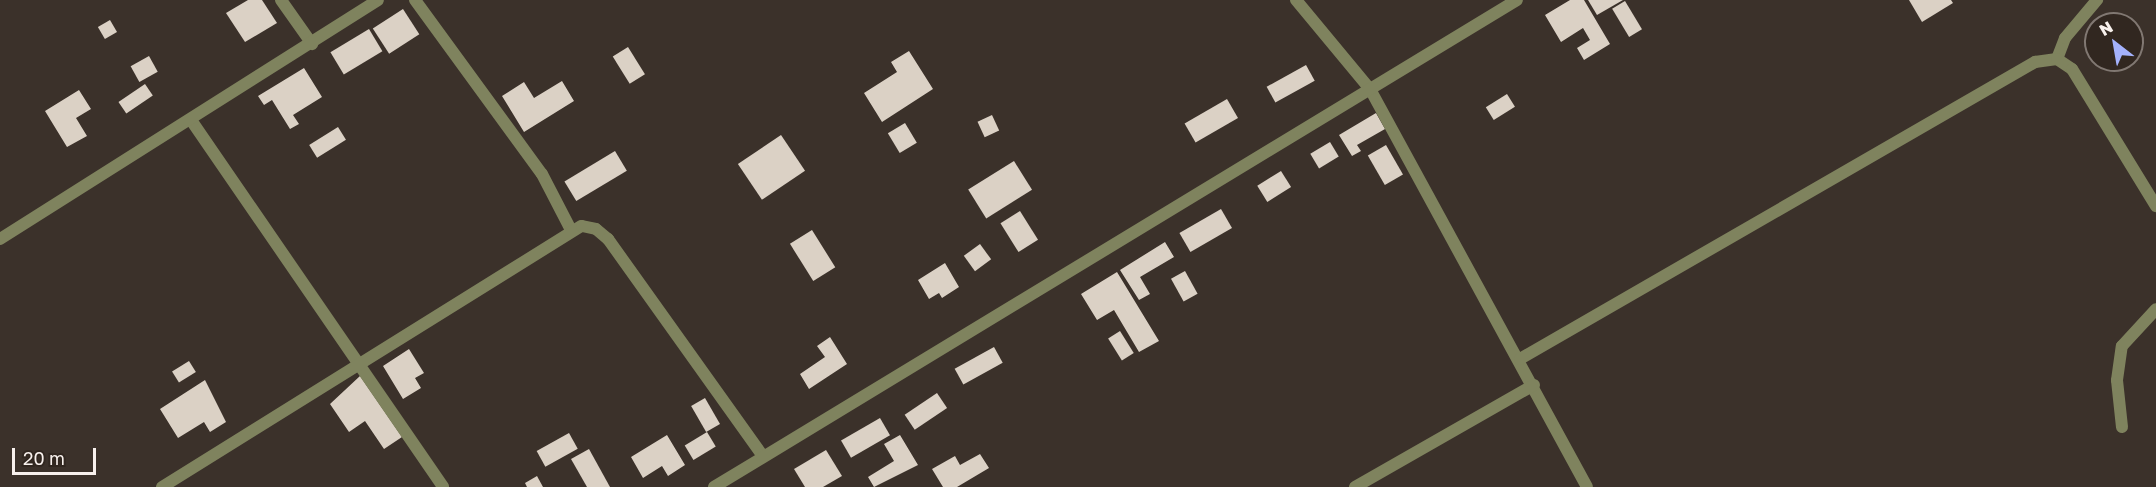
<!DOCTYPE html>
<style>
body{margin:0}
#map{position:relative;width:2156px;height:487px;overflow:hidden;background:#3b312a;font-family:"Golos Text",sans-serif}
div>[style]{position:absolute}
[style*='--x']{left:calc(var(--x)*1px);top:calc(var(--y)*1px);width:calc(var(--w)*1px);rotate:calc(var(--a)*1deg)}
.building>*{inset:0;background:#dbd1c5;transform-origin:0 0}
.minor>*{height:12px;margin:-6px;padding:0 6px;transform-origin:6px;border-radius:6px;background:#7f835e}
span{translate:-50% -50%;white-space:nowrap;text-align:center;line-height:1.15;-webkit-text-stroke:6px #312720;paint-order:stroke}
.north{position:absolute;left:2084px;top:12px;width:60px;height:60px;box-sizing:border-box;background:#312720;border:2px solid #817872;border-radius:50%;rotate:329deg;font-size:16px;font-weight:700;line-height:24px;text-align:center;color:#f8f1ed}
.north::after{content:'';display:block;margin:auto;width:21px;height:27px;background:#a4b2fc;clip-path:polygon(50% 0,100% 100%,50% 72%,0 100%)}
.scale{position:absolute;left:12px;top:448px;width:84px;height:27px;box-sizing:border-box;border:3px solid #f8f1ed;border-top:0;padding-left:8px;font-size:18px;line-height:21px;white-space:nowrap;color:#f8f1ed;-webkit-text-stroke:4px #312720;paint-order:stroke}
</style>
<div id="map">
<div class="building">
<div style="clip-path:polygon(248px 0,262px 0,277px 23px,245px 42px,226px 13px)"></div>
<div style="clip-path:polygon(1570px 0,1584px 0,1610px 44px,1584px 60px,1577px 48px,1590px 40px,1583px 28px,1561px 42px,1545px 15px)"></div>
<div style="clip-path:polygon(1588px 0,1623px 0,1597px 15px)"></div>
<div style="clip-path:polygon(1909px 0,1951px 0,1953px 3px,1922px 22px)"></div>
<div style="left:1625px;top:1px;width:33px;height:15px;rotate:59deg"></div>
<div style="left:403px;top:9px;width:30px;height:36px;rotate:57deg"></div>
<div style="left:110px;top:20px;width:14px;height:14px;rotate:60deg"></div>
<div style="left:369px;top:29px;width:26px;height:45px;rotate:59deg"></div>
<div style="left:628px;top:47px;width:32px;height:18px;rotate:58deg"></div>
<div style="clip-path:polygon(909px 51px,933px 89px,882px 122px,864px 93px,897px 72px,891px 62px)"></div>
<div style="left:149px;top:56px;width:18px;height:21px;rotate:61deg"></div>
<div style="left:1306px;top:65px;width:18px;height:45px;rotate:61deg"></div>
<div style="clip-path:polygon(304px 68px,322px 97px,293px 115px,299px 124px,290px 129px,272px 100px,264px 105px,258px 96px)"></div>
<div style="clip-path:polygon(562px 81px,574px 101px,524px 132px,502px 96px,524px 82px,534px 98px)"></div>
<div style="left:145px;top:84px;width:14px;height:32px;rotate:56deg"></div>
<div style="clip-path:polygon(79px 90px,91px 109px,76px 118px,87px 136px,67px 147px,45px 111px)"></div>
<div style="left:1507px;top:94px;width:15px;height:25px;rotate:58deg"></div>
<div style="left:1227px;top:99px;width:22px;height:49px;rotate:60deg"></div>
<div style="clip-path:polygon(1376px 113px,1385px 129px,1357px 145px,1361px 151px,1352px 156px,1339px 135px)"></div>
<div style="left:992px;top:115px;width:17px;height:16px;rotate:65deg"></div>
<div style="left:905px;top:123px;width:23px;height:20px;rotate:59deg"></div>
<div style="left:338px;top:127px;width:15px;height:34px;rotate:58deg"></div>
<div style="left:781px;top:135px;width:43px;height:52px;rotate:56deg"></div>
<div style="left:1330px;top:142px;width:17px;height:23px;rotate:59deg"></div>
<div style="left:1386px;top:145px;width:34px;height:21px;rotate:60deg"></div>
<div style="left:615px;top:151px;width:23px;height:59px;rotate:59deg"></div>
<div style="left:1014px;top:161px;width:34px;height:54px;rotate:58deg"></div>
<div style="left:1281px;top:171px;width:19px;height:28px;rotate:58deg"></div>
<div style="left:1221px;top:209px;width:22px;height:48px;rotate:60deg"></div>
<div style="left:1020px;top:211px;width:34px;height:23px;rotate:58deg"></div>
<div style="left:812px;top:230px;width:44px;height:26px;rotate:58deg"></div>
<div style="clip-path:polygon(1165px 242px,1174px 257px,1140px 277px,1150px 294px,1139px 300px,1120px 270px)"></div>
<div style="left:980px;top:244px;width:19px;height:20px;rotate:54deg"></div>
<div style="clip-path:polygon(945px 263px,959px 287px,942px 298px,939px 293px,929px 299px,918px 280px)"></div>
<div style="left:1185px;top:271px;width:26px;height:16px;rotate:61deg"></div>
<div style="clip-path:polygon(1117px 272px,1159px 341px,1139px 352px,1114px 310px,1097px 320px,1081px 294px)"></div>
<div style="left:1120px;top:331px;width:26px;height:14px;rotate:58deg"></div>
<div style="clip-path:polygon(830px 337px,847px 364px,809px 389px,800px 374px,825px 357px,817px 346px)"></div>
<div style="left:994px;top:347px;width:18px;height:45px;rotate:61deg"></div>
<div style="clip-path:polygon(409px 349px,424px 373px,415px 378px,421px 388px,403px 399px,383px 366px)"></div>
<div style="left:189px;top:361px;width:13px;height:20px;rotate:58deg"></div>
<div style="clip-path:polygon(360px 376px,402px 437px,384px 449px,365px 421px,349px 432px,330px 404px)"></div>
<div style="clip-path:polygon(205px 380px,226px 422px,210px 432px,204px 422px,178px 438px,160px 409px)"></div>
<div style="left:937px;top:393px;width:18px;height:39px;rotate:56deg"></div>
<div style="left:705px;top:398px;width:30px;height:16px;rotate:60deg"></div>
<div style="left:880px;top:418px;width:20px;height:45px;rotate:60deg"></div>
<div style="left:707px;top:432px;width:17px;height:26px;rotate:59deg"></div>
<div style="left:569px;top:433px;width:18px;height:37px;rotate:61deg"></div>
<div style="clip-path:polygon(667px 435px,685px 465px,668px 476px,662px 466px,643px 478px,631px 457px)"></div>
<div style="clip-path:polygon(900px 435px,918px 465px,874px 487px,868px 477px,894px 461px,884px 444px)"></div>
<div style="clip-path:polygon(589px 449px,610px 487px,587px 487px,571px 459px)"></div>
<div style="clip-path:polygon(826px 450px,842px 476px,823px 487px,805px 487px,794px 469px)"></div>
<div style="clip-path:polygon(980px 454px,989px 468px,957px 487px,943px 487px,932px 469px,955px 456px,960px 465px)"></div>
<div style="clip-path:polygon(537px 476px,543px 487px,527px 487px,525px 483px)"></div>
</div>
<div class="minor">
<div style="--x:281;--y:0;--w:54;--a:54.8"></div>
<div style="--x:415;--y:0;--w:215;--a:53.9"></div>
<div style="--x:542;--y:174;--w:63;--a:62.6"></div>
<div style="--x:1296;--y:0;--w:116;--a:50.3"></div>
<div style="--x:1370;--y:89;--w:453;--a:61.4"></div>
<div style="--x:2057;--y:59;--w:22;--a:-69"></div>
<div style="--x:2065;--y:38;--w:50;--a:-49.9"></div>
<div style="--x:191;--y:120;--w:445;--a:55.5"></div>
<div style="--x:0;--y:239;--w:447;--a:-32.3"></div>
<div style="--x:1520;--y:359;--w:595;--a:-29.97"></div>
<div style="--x:2035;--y:62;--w:22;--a:-8"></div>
<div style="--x:2057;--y:59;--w:18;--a:34"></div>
<div style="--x:2072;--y:69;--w:161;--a:58.5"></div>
<div style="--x:2122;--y:427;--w:47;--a:-96.1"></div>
<div style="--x:2117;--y:380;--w:34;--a:-82"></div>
<div style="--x:2122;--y:346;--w:50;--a:-47.4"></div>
<div style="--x:162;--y:487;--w:494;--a:-31.9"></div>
<div style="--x:582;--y:226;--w:14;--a:12"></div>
<div style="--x:596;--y:229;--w:16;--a:40"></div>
<div style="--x:608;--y:239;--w:267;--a:54.5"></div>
<div style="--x:714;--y:487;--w:939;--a:-31.24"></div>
<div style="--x:1355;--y:487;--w:206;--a:-29.7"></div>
</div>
<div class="north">N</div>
<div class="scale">20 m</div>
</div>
